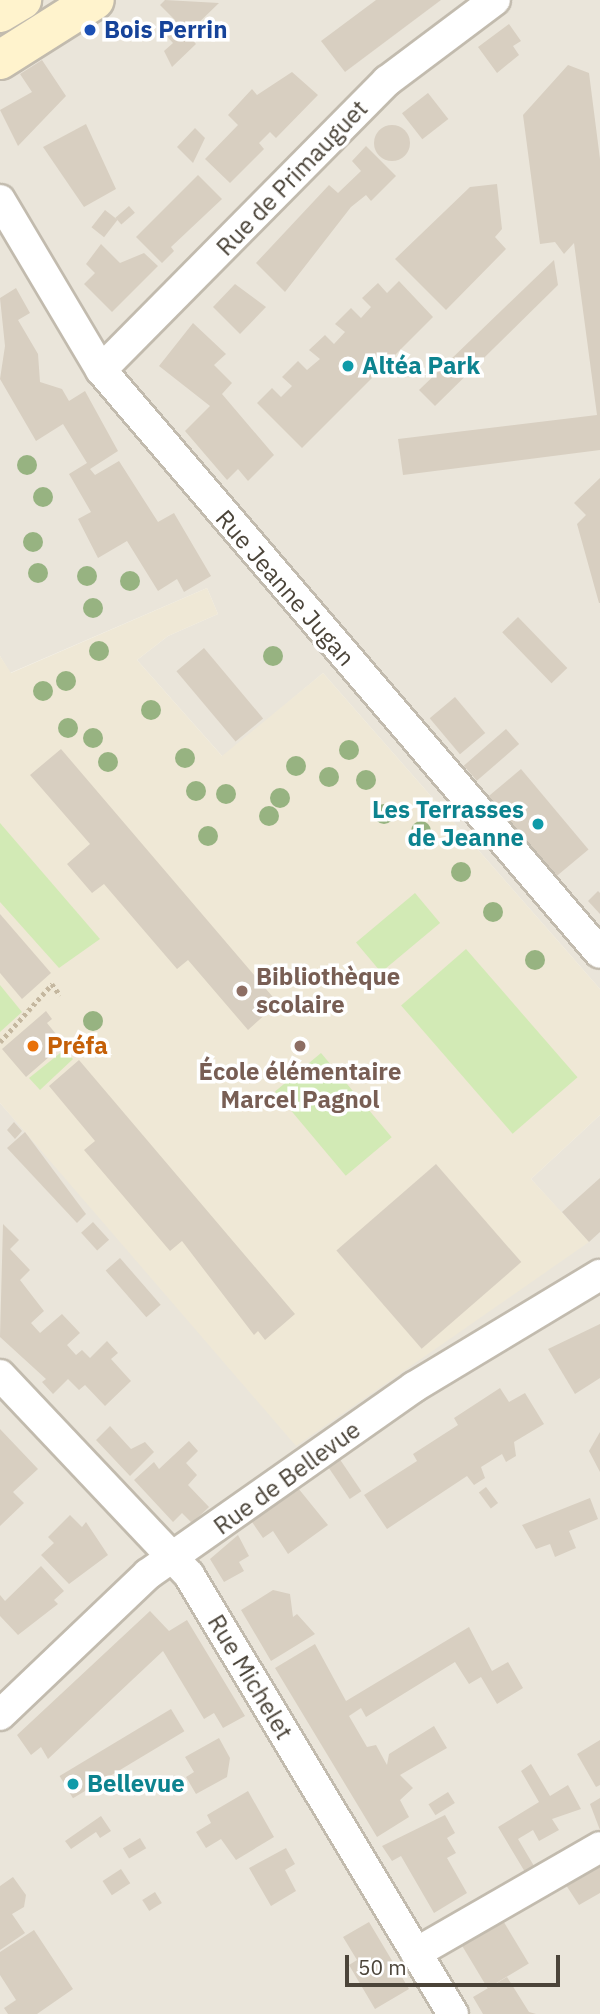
<!DOCTYPE html>
<meta charset="utf-8">
<style>
body{margin:0}
#map{position:relative;width:600px;height:2014px;overflow:hidden;background:#f6f3ec;font-family:"IBM Plex Sans",sans-serif}
div>[style]{position:absolute}
[style*='--x']{left:calc(var(--x)*1px);top:calc(var(--y)*1px);width:calc(var(--w)*1px);rotate:calc(var(--a)*1deg)}
.residential>*{inset:0;background:#eae5da}
.education>*{inset:0;background:#efe8d6}
.green>*{inset:0;background:#d2eab5;transform-origin:0 0}
.building>*{inset:0;background:#d8cfc1;transform-origin:0 0}
.round{border-radius:50%}
.path>*{height:4.5px;margin-top:-2.25px;transform-origin:0;background:repeating-linear-gradient(90deg,#c4b79f 0 3.5px,transparent 0 7px)}
.roads{filter:drop-shadow(2px 0 #c2bbae) drop-shadow(-2px 0 #c2bbae) drop-shadow(0 2px #c2bbae) drop-shadow(0 -2px #c2bbae)}
.street>*{height:30px;margin:-15px;padding:0 15px;transform-origin:15px;border-radius:15px;background:#fff}
.secondary>*{height:38px;margin:-19px;padding:0 19px;transform-origin:19px;border-radius:19px;background:#fff3cd}
.trees>*{width:20px;height:20px;margin:-10px;border-radius:50%;background:#97b381}
.dots>*{width:19px;height:19px;translate:-50% -50%;box-sizing:border-box;border:4px solid #fff;border-radius:50%}
span{translate:-50% -50%;white-space:nowrap;text-align:center;line-height:1.15;-webkit-text-stroke:7px #fff;paint-order:stroke}
.transit-label{font-size:24px;color:#164399;font-weight:700}
.left{translate:0 -50%;text-align:left}
.street-label{font-size:24px;color:#4b4439}
.culture-label{font-size:24px;color:#0d838f;font-weight:700}
.right{translate:-100% -50%;text-align:right}
.education-label{font-size:24px;color:#785e54;font-weight:700}
.food-label{font-size:24px;color:#c56008;font-weight:700}
.scale{position:absolute;left:345px;top:1955px;width:215px;height:32px;box-sizing:border-box;border:4px solid #4b4439;border-top:0;padding-left:9px;font-size:21px;line-height:24px;white-space:nowrap;color:#4b4439;-webkit-text-stroke:5px #fff;paint-order:stroke}
</style>
<div id="map">
<div class="residential">
<div style="clip-path:polygon(0 0,600px 0,600px 989px,323px 673px,223px 757px,137px 660px,168px 636px,218px 614px,207px 588px,10px 673px,0 656px)"></div>
<div style="clip-path:polygon(0 1103px,59px 1170px,588px 1242px,531px 1179px,600px 1115px,600px 2014px,0 2014px)"></div>
</div>
<div class="education">
<div style="clip-path:polygon(207px 588px,218px 614px,168px 636px,137px 660px,222px 756px,323px 673px,600px 989px,600px 1115px,531px 1179px,589px 1242px,296px 1446px,0 1103px,0 656px,11px 673px)"></div>
</div>
<div class="green">
<div style="clip-path:polygon(0 823px,100px 939px,59px 968px,0 902px)"></div>
<div style="left:415px;top:893px;width:39px;height:77px;rotate:50deg"></div>
<div style="left:466px;top:949px;width:170px;height:86px;rotate:49deg"></div>
<div style="clip-path:polygon(0 985px,22px 1012px,0 1032px)"></div>
<div style="clip-path:polygon(64px 1050px,73px 1059px,40px 1090px,29px 1078px)"></div>
<div style="left:321px;top:1053px;width:110px;height:60px;rotate:50deg"></div>
</div>
<div class="building">
<div style="clip-path:polygon(165px 0,219px 3px,187px 34px,196px 44px,172px 67px,164px 51px,173px 43px,162px 31px,175px 20px,160px 5px)"></div>
<div style="clip-path:polygon(376px 0,441px 0,345px 72px,321px 41px)"></div>
<div style="clip-path:polygon(509px 24px,521px 41px,513px 46px,519px 55px,497px 73px,478px 47px)"></div>
<div style="clip-path:polygon(42px 60px,66px 96px,18px 146px,0 110px,32px 92px,20px 74px)"></div>
<div style="clip-path:polygon(568px 65px,589px 73px,600px 159px,600px 450px,403px 475px,398px 439px,597px 415px,574px 243px,564px 254px,555px 242px,540px 244px,523px 115px)"></div>
<div style="clip-path:polygon(292px 72px,318px 95px,276px 138px,270px 132px,259px 143px,264px 149px,230px 183px,205px 159px,238px 125px,228px 115px,252px 89px,257px 95px)"></div>
<div style="left:428px;top:93px;width:33px;height:33px;rotate:52deg"></div>
<div style="clip-path:polygon(86px 124px,116px 189px,84px 207px,43px 147px)"></div>
<div class="round" style="left:374px;top:125px;width:36px;height:36px"></div>
<div style="clip-path:polygon(195px 128px,205px 138px,193px 163px,177px 147px)"></div>
<div style="clip-path:polygon(366px 146px,396px 176px,371px 201px,366px 195px,351px 207px,285px 292px,256px 263px,329px 185px,338px 193px,361px 171px,352px 161px)"></div>
<div style="clip-path:polygon(198px 175px,222px 199px,171px 247px,174px 251px,162px 263px,136px 237px)"></div>
<div style="clip-path:polygon(497px 184px,502px 229px,495px 237px,506px 249px,446px 310px,395px 259px,470px 187px)"></div>
<div style="left:129px;top:206px;width:9px;height:18px;rotate:49deg"></div>
<div style="left:105px;top:210px;width:16px;height:22px;rotate:38deg"></div>
<div style="clip-path:polygon(101px 244px,120px 263px,144px 253px,158px 266px,112px 312px,84px 284px,95px 273px,86px 264px)"></div>
<div style="clip-path:polygon(554px 260px,558px 285px,435px 406px,419px 390px)"></div>
<div style="clip-path:polygon(399px 281px,433px 317px,302px 448px,257px 403px,272px 388px,281px 397px,292px 386px,282px 377px,298px 361px,307px 370px,320px 359px,309px 350px,325px 335px,334px 344px,345px 332px,335px 324px,351px 308px,361px 318px,371px 307px,362px 298px,378px 283px,387px 293px)"></div>
<div style="clip-path:polygon(235px 284px,266px 307px,240px 334px,213px 307px)"></div>
<div style="clip-path:polygon(16px 288px,30px 313px,18px 320px,38px 354px,40px 382px,62px 389px,69px 401px,85px 391px,118px 451px,90px 469px,95px 475px,119px 461px,158px 522px,174px 513px,211px 576px,184px 592px,177px 579px,158px 591px,127px 541px,98px 558px,78px 519px,91px 512px,69px 474px,87px 463px,63px 424px,36px 441px,0 379px,5px 346px,0 298px)"></div>
<div style="clip-path:polygon(193px 323px,226px 354px,214px 365px,232px 383px,222px 394px,274px 455px,248px 481px,238px 469px,227px 480px,185px 431px,210px 406px,159px 366px)"></div>
<div style="clip-path:polygon(600px 478px,600px 603px,599px 603px,577px 524px,586px 515px,574px 503px)"></div>
<div style="left:518px;top:617px;width:71px;height:22px;rotate:46deg"></div>
<div style="left:204px;top:648px;width:92px;height:36px;rotate:50deg"></div>
<div style="left:455px;top:697px;width:47px;height:33px;rotate:50deg"></div>
<div style="left:506px;top:729px;width:20px;height:56px;rotate:49deg"></div>
<div style="clip-path:polygon(61px 749px,278px 1003px,248px 1030px,188px 960px,177px 969px,104px 884px,92px 893px,67px 864px,90px 844px,30px 775px)"></div>
<div style="left:521px;top:769px;width:105px;height:45px;rotate:50deg"></div>
<div style="clip-path:polygon(598px 891px,600px 893px,600px 914px,588px 901px)"></div>
<div style="clip-path:polygon(0 914px,51px 973px,22px 999px,0 973px)"></div>
<div style="clip-path:polygon(46px 1011px,52px 1019px,47px 1023px,64px 1044px,26px 1077px,2px 1049px)"></div>
<div style="clip-path:polygon(79px 1060px,295px 1314px,265px 1340px,258px 1331px,254px 1335px,182px 1241px,170px 1251px,84px 1150px,95px 1141px,49px 1086px)"></div>
<div style="clip-path:polygon(14px 1122px,22px 1131px,15px 1139px,7px 1130px)"></div>
<div style="clip-path:polygon(25px 1132px,86px 1214px,77px 1223px,7px 1148px)"></div>
<div style="left:436px;top:1164px;width:130px;height:132px;rotate:49deg"></div>
<div style="clip-path:polygon(600px 1178px,600px 1232px,589px 1242px,562px 1212px)"></div>
<div style="left:93px;top:1222px;width:24px;height:16px;rotate:48deg"></div>
<div style="clip-path:polygon(3px 1224px,19px 1240px,10px 1249px,30px 1270px,20px 1280px,44px 1311px,31px 1323px,40px 1333px,62px 1314px,80px 1333px,67px 1345px,76px 1355px,82px 1350px,90px 1358px,107px 1341px,118px 1353px,111px 1359px,131px 1381px,105px 1406px,85px 1385px,79px 1390px,68px 1379px,53px 1394px,42px 1382px,46px 1379px,0 1337px)"></div>
<div style="left:120px;top:1258px;width:62px;height:19px;rotate:49deg"></div>
<div style="clip-path:polygon(600px 1324px,600px 1378px,575px 1394px,548px 1349px)"></div>
<div style="clip-path:polygon(500px 1388px,509px 1402px,525px 1393px,544px 1424px,514px 1442px,516px 1456px,506px 1462px,502px 1454px,481px 1467px,485px 1478px,474px 1485px,467px 1476px,387px 1529px,364px 1495px,417px 1461px,413px 1454px,458px 1425px,454px 1418px)"></div>
<div style="clip-path:polygon(110px 1426px,131px 1449px,145px 1442px,154px 1452px,130px 1476px,96px 1440px)"></div>
<div style="clip-path:polygon(0 1429px,38px 1469px,13px 1492px,24px 1503px,0 1526px)"></div>
<div style="clip-path:polygon(600px 1432px,600px 1472px,589px 1451px)"></div>
<div style="clip-path:polygon(189px 1441px,198px 1451px,186px 1463px,197px 1475px,188px 1485px,209px 1507px,192px 1523px,182px 1513px,173px 1522px,134px 1480px,154px 1462px,159px 1469px)"></div>
<div style="left:339px;top:1458px;width:40px;height:14px;rotate:56deg"></div>
<div style="left:486px;top:1487px;width:20px;height:9px;rotate:53deg"></div>
<div style="clip-path:polygon(298px 1488px,328px 1525px,288px 1554px,273px 1531px,263px 1538px,252px 1522px)"></div>
<div style="clip-path:polygon(590px 1498px,598px 1519px,569px 1531px,576px 1548px,555px 1557px,550px 1544px,536px 1549px,522px 1525px)"></div>
<div style="clip-path:polygon(70px 1515px,82px 1527px,86px 1522px,108px 1555px,69px 1584px,41px 1555px,54px 1543px,48px 1537px)"></div>
<div style="clip-path:polygon(238px 1535px,249px 1556px,239px 1562px,244px 1571px,224px 1582px,210px 1559px)"></div>
<div style="clip-path:polygon(41px 1566px,64px 1591px,54px 1600px,58px 1604px,18px 1635px,0 1616px,0 1595px,5px 1601px)"></div>
<div style="clip-path:polygon(273px 1590px,290px 1594px,293px 1617px,297px 1614px,315px 1634px,271px 1661px,241px 1610px)"></div>
<div style="clip-path:polygon(150px 1611px,169px 1631px,187px 1620px,245px 1716px,223px 1728px,214px 1713px,204px 1719px,163px 1651px,48px 1759px,41px 1747px,31px 1755px,17px 1735px)"></div>
<div style="clip-path:polygon(469px 1627px,492px 1671px,508px 1662px,523px 1688px,497px 1704px,481px 1677px,469px 1684px,455px 1662px,366px 1717px,361px 1708px,349px 1716px,367px 1747px,376px 1745px,387px 1765px,389px 1754px,434px 1726px,447px 1748px,400px 1775px,413px 1788px,400px 1800px,409px 1817px,377px 1837px,275px 1668px,315px 1644px,346px 1701px)"></div>
<div style="left:171px;top:1709px;width:26px;height:130px;rotate:59deg"></div>
<div style="clip-path:polygon(219px 1738px,230px 1758px,227px 1777px,196px 1794px,186px 1777px,194px 1772px,185px 1757px)"></div>
<div style="clip-path:polygon(600px 1740px,600px 1785px,596px 1787px,577px 1754px)"></div>
<div style="clip-path:polygon(531px 1764px,550px 1796px,568px 1785px,581px 1809px,552px 1819px,559px 1830px,539px 1841px,533px 1830px,518px 1839px,534px 1866px,525px 1872px,498px 1827px,539px 1802px,521px 1771px)"></div>
<div style="clip-path:polygon(248px 1791px,274px 1837px,236px 1860px,221px 1839px,206px 1848px,196px 1832px,211px 1823px,207px 1815px)"></div>
<div style="left:448px;top:1792px;width:13px;height:23px;rotate:58deg"></div>
<div style="clip-path:polygon(600px 1798px,600px 1830px,590px 1804px)"></div>
<div style="clip-path:polygon(445px 1815px,455px 1833px,447px 1838px,456px 1853px,447px 1858px,467px 1893px,434px 1913px,401px 1856px,392px 1861px,382px 1846px)"></div>
<div style="clip-path:polygon(101px 1816px,111px 1831px,100px 1838px,96px 1832px,71px 1849px,65px 1841px)"></div>
<div style="left:140px;top:1838px;width:12px;height:20px;rotate:59deg"></div>
<div style="clip-path:polygon(286px 1848px,295px 1864px,285px 1870px,296px 1891px,271px 1906px,249px 1868px)"></div>
<div style="clip-path:polygon(600px 1861px,600px 1893px,579px 1905px,564px 1882px)"></div>
<div style="left:121px;top:1869px;width:17px;height:22px;rotate:57deg"></div>
<div style="clip-path:polygon(13px 1877px,26px 1895px,24px 1907px,12px 1914px,25px 1933px,0 1950px,0 1886px)"></div>
<div style="left:155px;top:1892px;width:13px;height:15px;rotate:58deg"></div>
<div style="left:502px;top:1919px;width:52px;height:48px;rotate:59deg"></div>
<div style="clip-path:polygon(369px 1922px,409px 1989px,375px 2009px,349px 1965px,357px 1960px,343px 1937px)"></div>
<div style="clip-path:polygon(34px 1930px,73px 1989px,37px 2014px,8px 2014px,4px 2008px,16px 2000px,0 1975px,0 1952px)"></div>
<div style="clip-path:polygon(507px 1977px,529px 2012px,536px 2014px,483px 2014px,473px 1997px)"></div>
</div>
<div class="path">
<div style="--x:0;--y:1042;--w:78;--a:-48.1"></div>
<div style="--x:52;--y:984;--w:14;--a:54"></div>
</div>
<div class="roads">
<div class="street">
<div style="--x:0;--y:200;--w:198;--a:59.3"></div>
<div style="--x:101;--y:370;--w:767;--a:49.44"></div>
<div style="--x:101;--y:370;--w:407;--a:-45.3"></div>
<div style="--x:387;--y:81;--w:135;--a:-36.9"></div>
<div style="--x:0;--y:1375;--w:275;--a:46.6"></div>
<div style="--x:189;--y:1575;--w:512;--a:58.98"></div>
<div style="--x:0;--y:1715;--w:204;--a:-43.6"></div>
<div style="--x:148;--y:1574;--w:325;--a:-35.1"></div>
<div style="--x:414;--y:1387;--w:217;--a:-31.1"></div>
<div style="--x:416;--y:1953;--w:212;--a:-29.9"></div>
</div>
<div class="secondary">
<div style="--x:0;--y:13;--w:26;--a:-31"></div>
<div style="--x:0;--y:60;--w:112;--a:-32.3"></div>
</div>
</div>
<div class="trees">
<div style="left:27px;top:465px"></div>
<div style="left:43px;top:497px"></div>
<div style="left:33px;top:542px"></div>
<div style="left:38px;top:573px"></div>
<div style="left:87px;top:576px"></div>
<div style="left:130px;top:581px"></div>
<div style="left:93px;top:608px"></div>
<div style="left:99px;top:651px"></div>
<div style="left:273px;top:656px"></div>
<div style="left:66px;top:681px"></div>
<div style="left:43px;top:691px"></div>
<div style="left:151px;top:710px"></div>
<div style="left:68px;top:728px"></div>
<div style="left:93px;top:738px"></div>
<div style="left:349px;top:750px"></div>
<div style="left:185px;top:758px"></div>
<div style="left:108px;top:762px"></div>
<div style="left:296px;top:766px"></div>
<div style="left:329px;top:777px"></div>
<div style="left:366px;top:780px"></div>
<div style="left:196px;top:791px"></div>
<div style="left:226px;top:794px"></div>
<div style="left:280px;top:798px"></div>
<div style="left:384px;top:814px"></div>
<div style="left:269px;top:816px"></div>
<div style="left:421px;top:831px"></div>
<div style="left:208px;top:836px"></div>
<div style="left:461px;top:872px"></div>
<div style="left:493px;top:912px"></div>
<div style="left:535px;top:960px"></div>
<div style="left:93px;top:1021px"></div>
</div>
<div class="dots">
<div style="left:90px;top:30px;background:#1a4fb4"></div>
<div style="left:348px;top:366px;background:#0f9aa8"></div>
<div style="left:538px;top:824px;background:#0f9aa8"></div>
<div style="left:242px;top:991px;background:#8d6e63"></div>
<div style="left:33px;top:1046px;background:#e8710a"></div>
<div style="left:300px;top:1046px;background:#8d6e63"></div>
<div style="left:73px;top:1784px;background:#0f9aa8"></div>
</div>
<div class="transit-label">
<span class="left" style="left:104px;top:30px">Bois Perrin</span>
</div>
<div class="street-label">
<span style="left:292px;top:178px;rotate:-46deg">Rue de Primauguet</span>
<span style="left:285px;top:588px;rotate:49deg">Rue Jeanne Jugan</span>
<span style="left:287px;top:1478px;rotate:-36deg">Rue de Bellevue</span>
<span style="left:250px;top:1677px;rotate:59deg">Rue Michelet</span>
</div>
<div class="culture-label">
<span class="left" style="left:362px;top:366px">Altéa Park</span>
<span class="right" style="left:524px;top:824px">Les Terrasses<br>de Jeanne</span>
<span class="left" style="left:87px;top:1784px">Bellevue</span>
</div>
<div class="education-label">
<span class="left" style="left:256px;top:991px">Bibliothèque<br>scolaire</span>
<span style="left:300px;top:1086px">École élémentaire<br>Marcel Pagnol</span>
</div>
<div class="food-label">
<span class="left" style="left:47px;top:1046px">Préfa</span>
</div>
<div class="scale">50 m</div>
</div>
